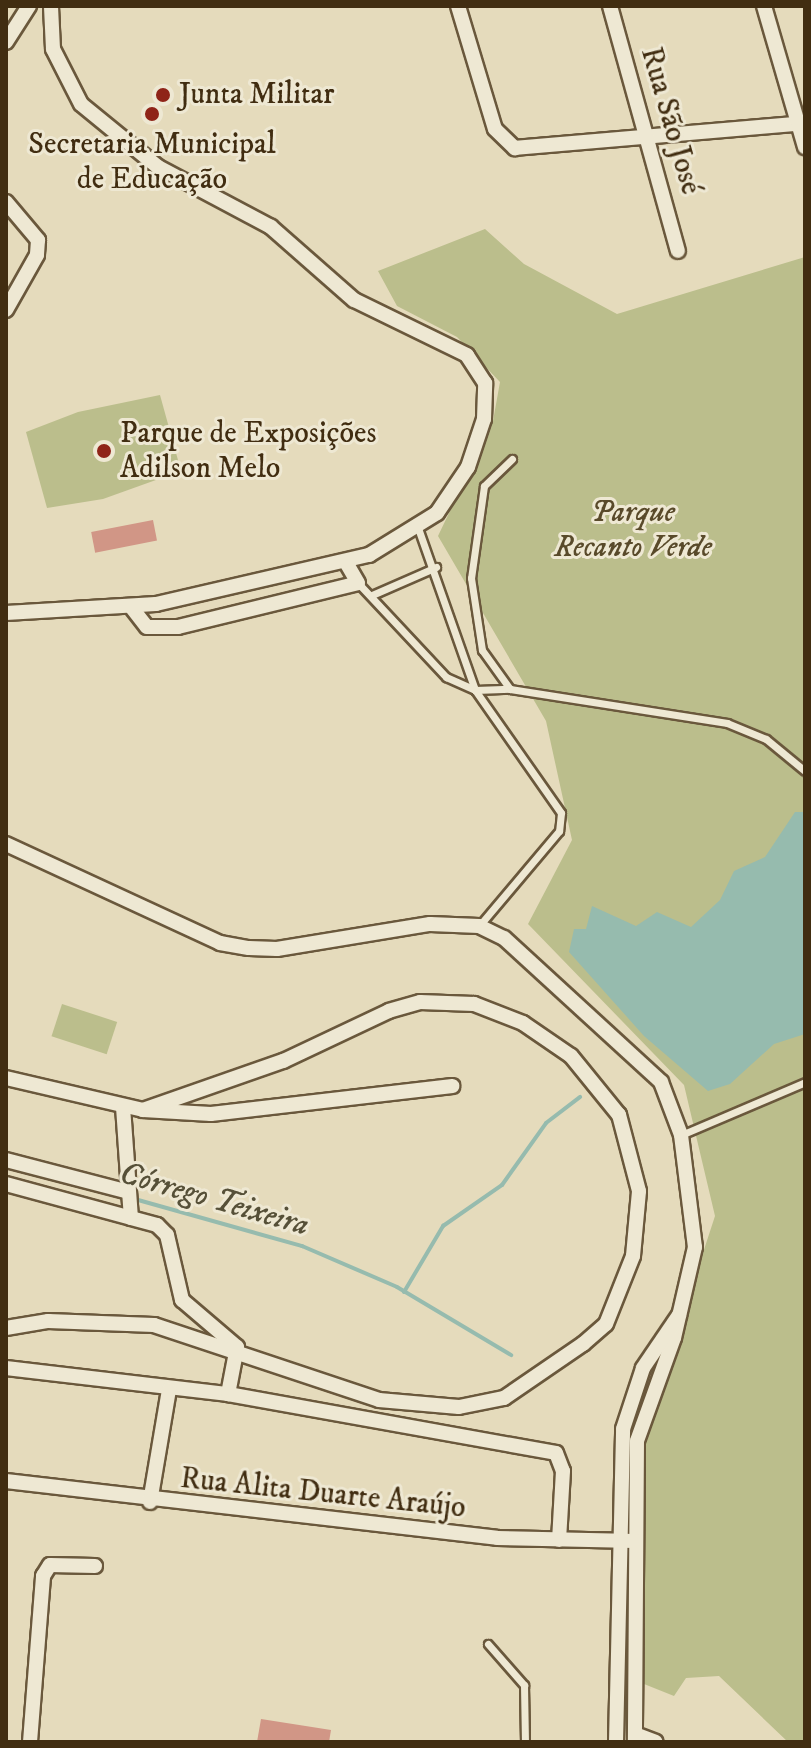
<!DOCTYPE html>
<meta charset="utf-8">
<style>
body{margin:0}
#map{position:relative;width:811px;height:1748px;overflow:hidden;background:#e5dbbc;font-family:"IM FELL DW Pica",serif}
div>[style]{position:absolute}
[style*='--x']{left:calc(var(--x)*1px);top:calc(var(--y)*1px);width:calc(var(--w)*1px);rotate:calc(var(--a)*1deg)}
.green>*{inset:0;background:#bbbe8c;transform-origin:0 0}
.water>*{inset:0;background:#96bbae}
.stream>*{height:4px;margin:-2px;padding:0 2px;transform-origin:2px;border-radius:2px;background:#96bbae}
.building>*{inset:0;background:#d19686;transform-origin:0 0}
.roads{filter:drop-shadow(2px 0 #6a583c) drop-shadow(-2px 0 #6a583c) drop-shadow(0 2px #6a583c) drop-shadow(0 -2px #6a583c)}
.lane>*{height:7px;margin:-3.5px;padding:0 3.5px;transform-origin:3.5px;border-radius:3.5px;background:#eee8d3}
.street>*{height:14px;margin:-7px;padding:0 7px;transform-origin:7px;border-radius:7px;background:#eee8d3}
.dots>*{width:22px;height:22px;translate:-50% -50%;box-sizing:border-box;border:4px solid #eee8d3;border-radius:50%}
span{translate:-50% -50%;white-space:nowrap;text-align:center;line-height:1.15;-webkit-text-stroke:6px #eee8d3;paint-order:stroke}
.poi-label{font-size:30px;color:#412d11}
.left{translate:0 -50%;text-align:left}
.street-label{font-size:30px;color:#412d11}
.park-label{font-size:30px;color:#594a2a;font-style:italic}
.water-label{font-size:32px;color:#565038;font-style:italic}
.frame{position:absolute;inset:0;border:8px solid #412d11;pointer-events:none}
</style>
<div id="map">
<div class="green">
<div style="clip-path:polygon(485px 229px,524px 264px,617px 314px,805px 257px,805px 1742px,788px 1742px,719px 1676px,686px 1678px,674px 1696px,639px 1682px,638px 1452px,715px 1216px,684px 1085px,528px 924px,572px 840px,546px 721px,438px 536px,493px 421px,500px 382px,457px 337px,397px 306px,378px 271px)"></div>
<div style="clip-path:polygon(160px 395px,181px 471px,103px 499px,47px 508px,26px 432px,78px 412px)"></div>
<div style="left:62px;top:1004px;width:58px;height:34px;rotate:18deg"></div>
</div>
<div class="water">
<div style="clip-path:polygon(795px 812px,805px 812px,805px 1034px,774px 1044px,730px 1084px,708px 1091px,644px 1036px,569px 952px,574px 929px,586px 929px,592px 906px,636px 926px,657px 912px,691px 927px,720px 900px,734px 871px,765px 857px)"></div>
</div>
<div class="stream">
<div style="--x:131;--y:1198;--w:178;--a:15.7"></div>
<div style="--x:302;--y:1246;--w:103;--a:23.3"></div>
<div style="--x:397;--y:1287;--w:133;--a:30.8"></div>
<div style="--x:404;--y:1292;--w:77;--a:-59.4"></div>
<div style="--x:443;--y:1226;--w:72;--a:-34.8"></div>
<div style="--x:502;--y:1185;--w:76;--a:-54.6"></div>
<div style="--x:546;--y:1123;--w:43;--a:-37.4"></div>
</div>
<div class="building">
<div style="left:153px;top:520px;width:21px;height:63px;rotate:79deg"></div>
<div style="clip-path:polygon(261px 1719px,331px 1730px,329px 1742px,257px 1742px)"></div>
</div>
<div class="roads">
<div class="lane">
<div style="--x:512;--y:459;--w:39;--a:136"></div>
<div style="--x:484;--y:486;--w:93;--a:98"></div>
<div style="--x:471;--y:578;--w:73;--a:81.3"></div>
<div style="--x:482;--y:650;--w:48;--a:54.3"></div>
<div style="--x:510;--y:689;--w:220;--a:8.9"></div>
<div style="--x:727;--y:723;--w:42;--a:22.3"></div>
<div style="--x:766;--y:739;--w:50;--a:39.4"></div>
<div style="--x:418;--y:528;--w:172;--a:70.6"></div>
<div style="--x:475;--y:690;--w:150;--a:55"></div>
<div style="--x:561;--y:813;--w:18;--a:96"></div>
<div style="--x:559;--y:831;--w:124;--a:130.1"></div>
<div style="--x:358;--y:583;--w:129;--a:46.9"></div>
<div style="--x:446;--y:677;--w:32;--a:24"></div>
<div style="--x:475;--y:690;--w:35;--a:-2"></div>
<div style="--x:372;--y:595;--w:70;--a:-23.6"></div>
<div style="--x:681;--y:1135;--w:135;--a:-23.1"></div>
<div style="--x:488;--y:1644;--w:55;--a:48.7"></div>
<div style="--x:524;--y:1685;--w:57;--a:89"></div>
</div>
<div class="street">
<div style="--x:458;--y:6;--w:128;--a:73.3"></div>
<div style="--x:495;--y:129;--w:28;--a:44"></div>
<div style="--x:515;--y:148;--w:291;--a:-4.9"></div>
<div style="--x:610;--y:6;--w:254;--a:74.5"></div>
<div style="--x:764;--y:6;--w:147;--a:73.8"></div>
<div style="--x:6;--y:42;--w:43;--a:-57.4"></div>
<div style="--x:6;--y:202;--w:50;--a:49.9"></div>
<div style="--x:38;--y:240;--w:15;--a:94"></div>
<div style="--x:37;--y:255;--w:63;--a:119.4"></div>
<div style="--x:132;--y:608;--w:24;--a:52"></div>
<div style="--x:147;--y:627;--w:31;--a:0"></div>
<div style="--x:178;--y:627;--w:185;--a:-13.7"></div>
<div style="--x:358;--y:583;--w:24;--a:-120"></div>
<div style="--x:6;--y:613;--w:150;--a:-3.4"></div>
<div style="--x:156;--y:604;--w:219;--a:-13"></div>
<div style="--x:369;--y:555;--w:80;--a:-31.7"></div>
<div style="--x:437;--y:513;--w:55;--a:-56"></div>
<div style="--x:468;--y:467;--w:51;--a:-71.6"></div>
<div style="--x:484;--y:419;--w:36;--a:-88"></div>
<div style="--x:485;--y:383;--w:33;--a:-123"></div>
<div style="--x:467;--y:355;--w:126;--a:-154"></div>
<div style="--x:354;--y:300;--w:111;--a:-138.7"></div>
<div style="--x:271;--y:227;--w:128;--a:-152"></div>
<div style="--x:158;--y:167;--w:99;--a:-140.7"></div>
<div style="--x:81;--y:104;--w:62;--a:-117"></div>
<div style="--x:53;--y:49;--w:43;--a:-92.7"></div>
<div style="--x:6;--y:844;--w:236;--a:24.8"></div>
<div style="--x:220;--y:943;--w:29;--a:10"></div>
<div style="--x:249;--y:948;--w:28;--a:2"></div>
<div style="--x:277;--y:949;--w:155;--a:-9.3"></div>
<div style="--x:430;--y:924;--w:49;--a:2.3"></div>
<div style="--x:479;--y:926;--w:28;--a:26"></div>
<div style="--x:504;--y:938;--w:213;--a:42.5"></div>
<div style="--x:661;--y:1082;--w:57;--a:69.3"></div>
<div style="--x:681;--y:1135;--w:113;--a:82.9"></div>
<div style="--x:695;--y:1247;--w:93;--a:103"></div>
<div style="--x:674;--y:1338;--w:109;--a:109.8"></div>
<div style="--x:637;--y:1441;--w:301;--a:90.4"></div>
<div style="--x:6;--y:1078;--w:141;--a:13.1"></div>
<div style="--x:143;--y:1110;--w:68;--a:3.4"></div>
<div style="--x:211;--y:1114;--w:243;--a:-6.6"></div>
<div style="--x:123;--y:1107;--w:111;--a:85.9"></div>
<div style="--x:131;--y:1218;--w:27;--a:15"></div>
<div style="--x:157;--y:1225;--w:14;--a:45"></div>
<div style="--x:167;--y:1235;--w:67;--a:77"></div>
<div style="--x:182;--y:1300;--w:72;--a:40.5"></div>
<div style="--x:237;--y:1347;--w:48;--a:100.8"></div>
<div style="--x:6;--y:1160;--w:123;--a:14.6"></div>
<div style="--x:6;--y:1184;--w:130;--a:15.2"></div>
<div style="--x:6;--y:1328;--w:43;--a:-9.5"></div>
<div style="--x:48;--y:1321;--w:106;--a:2.2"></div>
<div style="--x:154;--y:1325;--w:237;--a:18.4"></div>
<div style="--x:379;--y:1400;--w:80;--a:5"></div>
<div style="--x:459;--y:1407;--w:46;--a:-11.3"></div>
<div style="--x:504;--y:1398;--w:96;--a:-34.4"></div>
<div style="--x:583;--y:1344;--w:30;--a:-41"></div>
<div style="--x:606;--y:1324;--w:73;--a:-68.3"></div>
<div style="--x:633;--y:1256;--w:65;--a:-84.7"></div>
<div style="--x:639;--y:1191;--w:79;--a:-104.7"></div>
<div style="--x:619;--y:1115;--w:76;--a:-129.1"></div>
<div style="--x:571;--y:1056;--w:58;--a:-145.5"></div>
<div style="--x:523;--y:1023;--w:53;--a:-158.8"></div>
<div style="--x:474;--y:1004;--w:54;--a:-177.9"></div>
<div style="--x:420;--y:1002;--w:32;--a:164"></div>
<div style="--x:389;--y:1011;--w:117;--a:154.7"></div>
<div style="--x:283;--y:1061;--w:148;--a:160.7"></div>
<div style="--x:6;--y:1368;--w:224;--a:6.7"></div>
<div style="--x:228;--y:1394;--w:333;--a:10.2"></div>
<div style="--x:556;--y:1453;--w:19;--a:69"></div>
<div style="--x:563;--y:1471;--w:69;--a:93.3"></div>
<div style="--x:6;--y:1481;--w:494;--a:6.6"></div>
<div style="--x:497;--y:1538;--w:138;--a:1.2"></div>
<div style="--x:150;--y:1502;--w:114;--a:-80.4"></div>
<div style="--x:635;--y:1734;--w:22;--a:21"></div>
<div style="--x:30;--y:1742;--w:167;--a:-85.5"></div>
<div style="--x:43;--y:1576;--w:13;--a:-58"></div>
<div style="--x:50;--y:1565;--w:45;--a:1.3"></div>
<div style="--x:616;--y:1742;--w:313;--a:-88.7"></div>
<div style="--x:623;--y:1429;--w:64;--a:-71.8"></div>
<div style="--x:643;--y:1368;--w:64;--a:-55.8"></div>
</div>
</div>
<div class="dots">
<div style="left:163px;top:95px;background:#8f2418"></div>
<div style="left:152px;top:114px;background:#8f2418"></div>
<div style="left:104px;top:451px;background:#8f2418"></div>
</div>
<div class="poi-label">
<span class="left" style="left:179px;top:95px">Junta Militar</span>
<span style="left:152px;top:162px">Secretaria Municipal<br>de Educação</span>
<span class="left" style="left:120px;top:451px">Parque de Exposições<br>Adilson Melo</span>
</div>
<div class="street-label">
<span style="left:670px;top:121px;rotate:74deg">Rua São José</span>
<span style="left:323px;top:1494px;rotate:6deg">Rua Alita Duarte Araújo</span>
</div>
<div class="park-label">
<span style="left:633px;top:530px">Parque<br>Recanto Verde</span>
</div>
<div class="water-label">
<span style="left:214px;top:1200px;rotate:16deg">Córrego Teixeira</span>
</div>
<div class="frame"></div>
</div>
